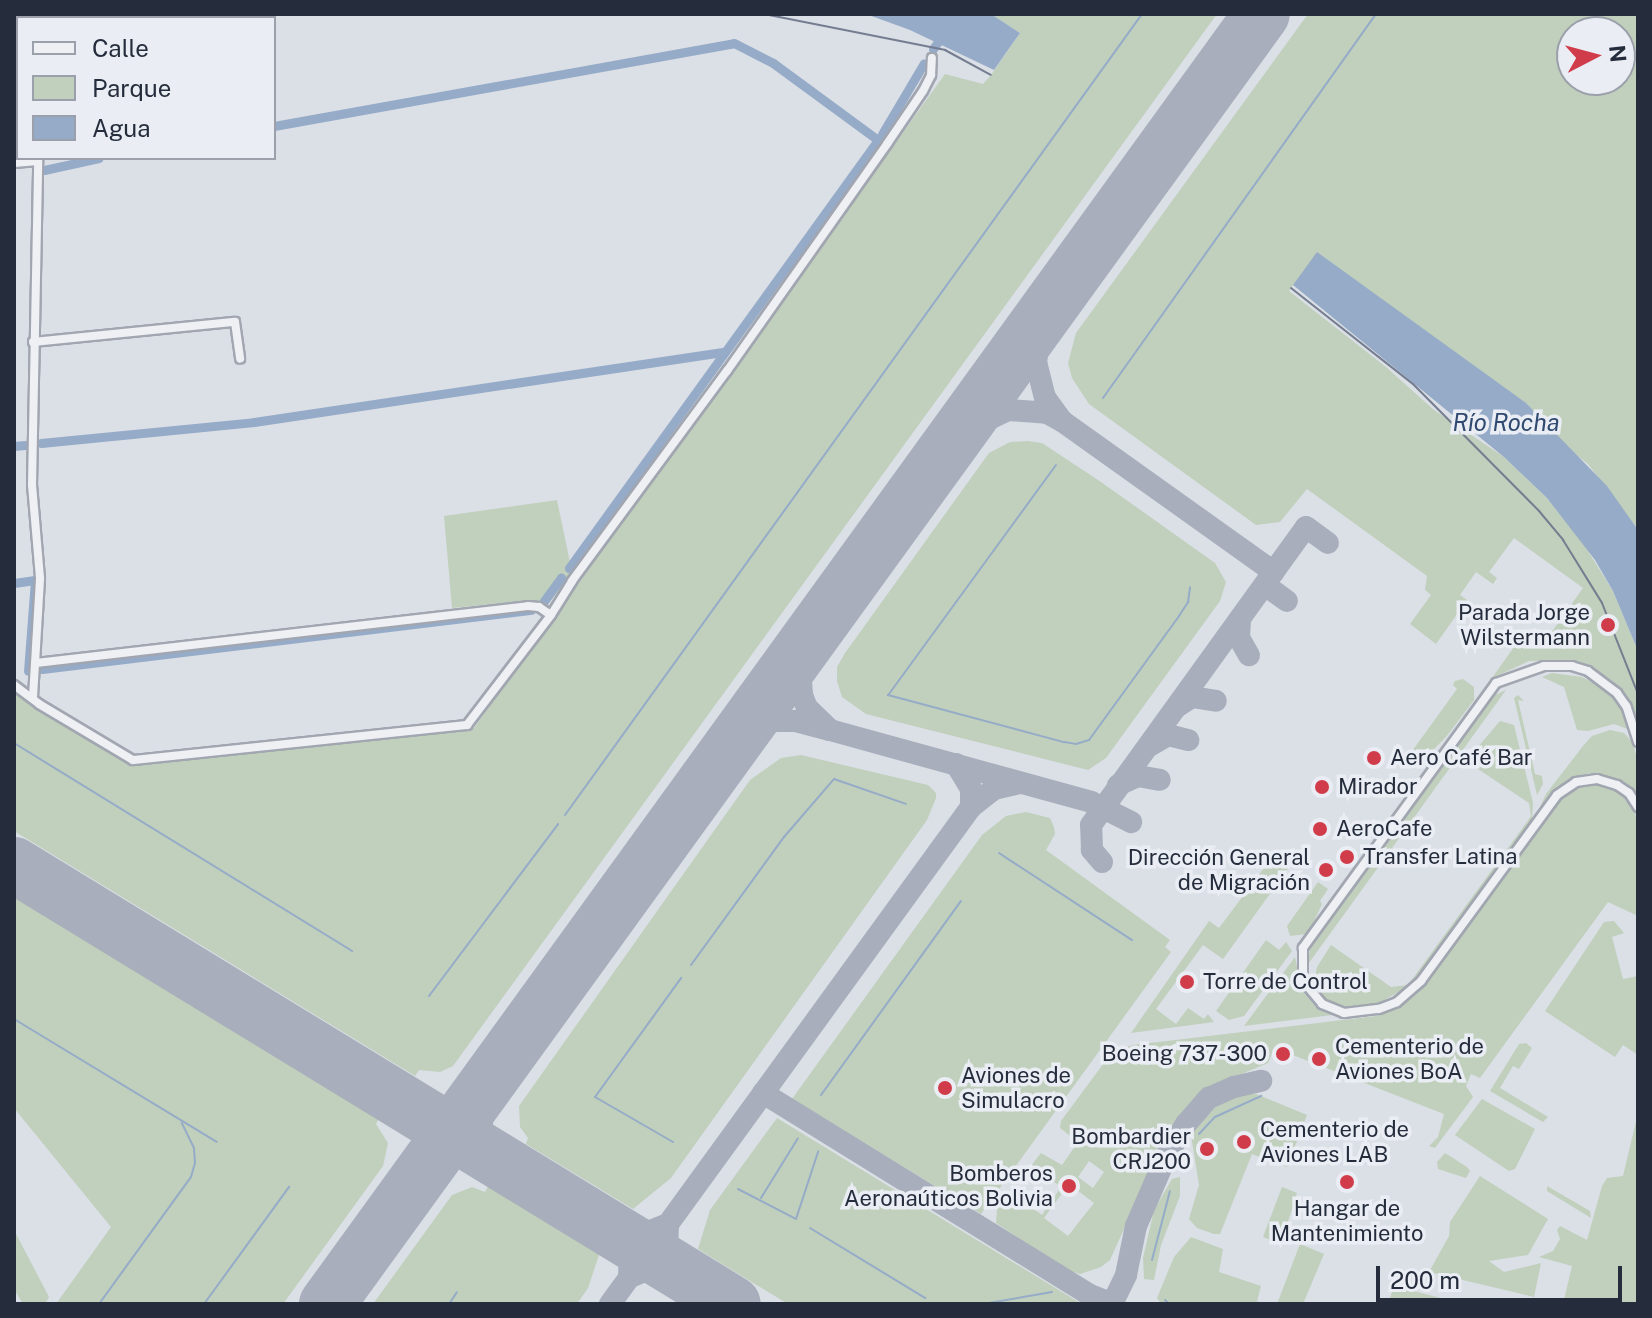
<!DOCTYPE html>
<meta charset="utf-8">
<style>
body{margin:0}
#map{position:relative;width:1652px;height:1318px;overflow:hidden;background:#dbdfe6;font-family:"Public Sans",sans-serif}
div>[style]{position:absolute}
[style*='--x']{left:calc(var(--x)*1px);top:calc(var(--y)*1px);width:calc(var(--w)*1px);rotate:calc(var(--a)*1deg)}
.green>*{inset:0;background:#c0d0bc}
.water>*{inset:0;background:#95abc8}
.stream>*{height:2px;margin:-1px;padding:0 1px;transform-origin:1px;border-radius:1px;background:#95abc8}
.canal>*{height:9px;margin:-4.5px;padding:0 4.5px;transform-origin:4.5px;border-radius:4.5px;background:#95abc8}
.taxiway>*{height:22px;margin:-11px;padding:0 11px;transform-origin:11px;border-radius:11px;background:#a8aebb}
.runway>*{height:56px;margin:-28px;padding:0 28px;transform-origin:28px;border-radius:28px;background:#a8aebb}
.roads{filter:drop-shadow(2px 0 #a1a6b0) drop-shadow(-2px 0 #a1a6b0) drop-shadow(0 2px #a1a6b0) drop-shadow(0 -2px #a1a6b0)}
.minor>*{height:8px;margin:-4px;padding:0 4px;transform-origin:4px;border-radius:4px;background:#eef0f4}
.tram>*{height:2px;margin:-1px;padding:0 1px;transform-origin:1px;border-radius:1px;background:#757d90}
.dots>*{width:22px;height:22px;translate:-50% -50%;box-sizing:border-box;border:4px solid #eaeef4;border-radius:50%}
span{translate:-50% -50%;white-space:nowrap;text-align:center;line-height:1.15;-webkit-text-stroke:7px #eaeef4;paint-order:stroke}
.poi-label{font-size:22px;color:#252c3c}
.right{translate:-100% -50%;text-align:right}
.left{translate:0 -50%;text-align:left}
.water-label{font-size:24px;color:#2f4971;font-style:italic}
.frame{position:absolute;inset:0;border:16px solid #252c3c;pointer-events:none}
.legend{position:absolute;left:16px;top:16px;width:260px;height:144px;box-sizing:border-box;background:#eaeef4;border:2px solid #9ba0aa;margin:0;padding:10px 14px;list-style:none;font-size:24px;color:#252c3c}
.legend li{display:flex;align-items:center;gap:16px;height:40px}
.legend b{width:40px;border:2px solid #9ba0aa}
.north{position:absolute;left:1556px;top:16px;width:80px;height:80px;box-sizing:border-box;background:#eaeef4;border:2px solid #9ba0aa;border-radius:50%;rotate:84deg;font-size:22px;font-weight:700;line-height:32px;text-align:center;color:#252c3c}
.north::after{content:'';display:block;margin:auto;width:28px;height:36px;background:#d03c4a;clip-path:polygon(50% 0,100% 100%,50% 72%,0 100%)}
.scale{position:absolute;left:1376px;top:1266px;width:246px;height:36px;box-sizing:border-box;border:4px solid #252c3c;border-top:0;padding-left:10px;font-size:24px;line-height:28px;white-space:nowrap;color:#252c3c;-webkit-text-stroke:6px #eaeef4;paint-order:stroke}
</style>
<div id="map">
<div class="green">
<div style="clip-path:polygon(991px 14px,1217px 14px,453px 1066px,440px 1072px,419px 1070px,415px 1076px,14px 831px,14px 692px,134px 764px,474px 728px,945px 74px,983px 84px,991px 75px,1020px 33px)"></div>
<div style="clip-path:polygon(evenodd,1308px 14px,1638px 14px,1638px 530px,1588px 464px,1317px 253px,1289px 291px,1386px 367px,1434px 410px,1504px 457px,1547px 498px,1581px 540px,1613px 591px,1638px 651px,1638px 720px,1632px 706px,1611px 680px,1583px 663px,1563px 660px,1529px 661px,1492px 678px,1526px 630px,1544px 643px,1583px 588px,1514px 538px,1489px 572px,1497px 578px,1493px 584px,1476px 572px,1460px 595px,1467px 600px,1436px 644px,1410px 624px,1431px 595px,1425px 590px,1427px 576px,1307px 489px,1280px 522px,1256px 525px,1089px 404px,1072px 378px,1068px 363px,1076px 333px,1308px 14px,1572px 32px,1620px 32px,1620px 80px,1572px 80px,1572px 32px)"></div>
<div style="clip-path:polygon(1027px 441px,1042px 443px,1101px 482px,1215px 563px,1226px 582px,1220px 601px,1135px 718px,1106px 758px,1088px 770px,866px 714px,842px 697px,837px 681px,837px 667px,845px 653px,989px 453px,1010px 442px)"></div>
<div style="clip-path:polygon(557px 500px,572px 572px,547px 606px,523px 601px,452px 608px,444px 516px)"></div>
<div style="clip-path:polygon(1552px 673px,1582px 677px,1606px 690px,1622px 711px,1630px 730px,1614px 724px,1588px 731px,1577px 730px,1564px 687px,1542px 677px)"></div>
<div style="clip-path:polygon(1463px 679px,1474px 687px,1474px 700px,1446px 737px,1421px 762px,1410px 754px,1457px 689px,1453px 685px,1455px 681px)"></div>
<div style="clip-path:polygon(1506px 690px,1374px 873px,1306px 967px,1310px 949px,1495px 695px)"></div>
<div style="clip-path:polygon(1518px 695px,1524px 701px,1518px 700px,1535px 774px,1542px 776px,1543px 784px,1537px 795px,1514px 698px)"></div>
<div style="clip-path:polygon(1500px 721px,1514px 725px,1533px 803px,1532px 820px,1412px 984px,1381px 1002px,1355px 1007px,1332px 1004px,1322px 997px,1314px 982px,1317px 967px,1331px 945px,1391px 987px,1408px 985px,1527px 822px,1531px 816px,1529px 803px,1466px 761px)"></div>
<div style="clip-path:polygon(1610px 730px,1624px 733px,1633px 743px,1638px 763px,1638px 797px,1619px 779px,1590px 773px,1569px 779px,1540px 807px,1546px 794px,1583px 746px,1592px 736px)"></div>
<div style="clip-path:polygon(801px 755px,928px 785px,936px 793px,936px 798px,927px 820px,671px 1178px,633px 1209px,526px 1144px,528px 1138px,520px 1127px,519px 1106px,750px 780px,781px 758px)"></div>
<div style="clip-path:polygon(evenodd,1598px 783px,1620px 792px,1635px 813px,1638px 826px,1638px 916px,1608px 902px,1480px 1078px,1471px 1074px,1466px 1086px,1473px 1097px,1435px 1148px,1429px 1146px,1438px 1137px,1444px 1114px,1280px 1050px,1272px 1053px,1268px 1063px,1210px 1087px,1184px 1110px,1164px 1140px,1110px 1260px,1101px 1267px,1080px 1274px,1067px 1270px,996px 1223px,997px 1210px,1007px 1196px,1015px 1196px,1042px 1215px,1061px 1187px,1043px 1174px,1037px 1182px,1027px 1171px,1041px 1153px,1062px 1165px,1078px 1142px,1060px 1128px,1061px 1121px,1112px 1052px,1133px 1045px,1376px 1016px,1397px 1008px,1422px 987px,1562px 797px,1579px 786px,1598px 783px,1089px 1161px,1104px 1172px,1093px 1188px,1078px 1177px,1089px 1161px,1598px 783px,1069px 1184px,1094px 1203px,1068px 1236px,1044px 1218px,1069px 1184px)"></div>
<div style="clip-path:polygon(1026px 812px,1050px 818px,1054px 827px,1055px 834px,1046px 850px,1170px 940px,1165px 947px,1171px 952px,981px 1214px,792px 1099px,982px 835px,1006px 816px)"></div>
<div style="clip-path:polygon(1276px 852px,1300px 869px,1290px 866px,1223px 959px,1203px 945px,1156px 1009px,1176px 1024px,1188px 1008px,1204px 1019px,1208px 1014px,1214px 1022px,1131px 1033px,1209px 921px,1219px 928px)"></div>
<div style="clip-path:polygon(1318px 882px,1328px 889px,1320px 901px,1322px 904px,1312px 926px,1306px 934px,1290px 936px,1287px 926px)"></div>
<div style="clip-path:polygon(14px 895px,379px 1118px,376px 1124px,388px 1143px,383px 1166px,283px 1304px,56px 1304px,111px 1227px,14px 1108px)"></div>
<div style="clip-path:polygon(1614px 921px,1624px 933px,1612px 937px,1623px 979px,1638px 976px,1638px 1055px,1623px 1045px,1615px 1057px,1545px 1011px,1604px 922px)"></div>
<div style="clip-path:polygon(1266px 940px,1279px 950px,1286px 942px,1292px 951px,1244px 1016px,1229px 1020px,1216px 1011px)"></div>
<div style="clip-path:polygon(1295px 957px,1302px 991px,1318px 1009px,1332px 1015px,1244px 1026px)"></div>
<div style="clip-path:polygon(1526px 1043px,1532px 1048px,1519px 1069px,1513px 1066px,1500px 1088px,1548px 1117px,1543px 1122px,1490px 1091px,1519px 1044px)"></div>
<div style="clip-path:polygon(1240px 1094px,1256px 1094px,1307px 1115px,1287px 1167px,1252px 1154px,1220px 1234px,1214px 1234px,1197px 1228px,1189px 1219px,1199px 1185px,1191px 1135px,1198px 1122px,1217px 1106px)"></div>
<div style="clip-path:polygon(1482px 1099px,1535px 1129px,1515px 1169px,1509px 1171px,1455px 1135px)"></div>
<div style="clip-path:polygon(1638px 1113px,1638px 1304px,1563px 1304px,1572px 1266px,1539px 1257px,1553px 1251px,1560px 1239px,1557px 1230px,1560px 1226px,1587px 1240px,1602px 1186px,1607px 1178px,1623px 1176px)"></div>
<div style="clip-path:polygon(777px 1118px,1080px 1303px,1083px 1304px,788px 1304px,714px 1259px,698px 1249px,710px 1210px)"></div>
<div style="clip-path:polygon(1445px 1153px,1467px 1167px,1470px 1171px,1466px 1178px,1438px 1169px,1437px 1162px)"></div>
<div style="clip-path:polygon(1480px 1176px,1548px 1219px,1528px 1255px,1489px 1261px,1504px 1272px,1541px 1263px,1534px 1297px,1429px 1272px,1449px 1236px,1450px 1222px)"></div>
<div style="clip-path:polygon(1180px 1177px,1180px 1196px,1161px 1245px,1154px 1280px,1144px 1279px,1143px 1258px,1154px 1210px,1172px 1179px)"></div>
<div style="clip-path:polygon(489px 1185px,600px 1252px,588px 1288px,577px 1304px,373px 1304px,452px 1195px,472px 1187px,485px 1192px)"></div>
<div style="clip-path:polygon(1547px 1186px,1590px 1211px,1591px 1218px,1547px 1191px)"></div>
<div style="clip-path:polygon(1282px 1187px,1297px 1193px,1281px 1244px,1263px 1237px)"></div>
<div style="clip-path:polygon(14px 1230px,49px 1297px,45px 1304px,23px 1304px,14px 1289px)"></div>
<div style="clip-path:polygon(1191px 1237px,1223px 1249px,1219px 1272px,1261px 1286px,1257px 1301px,1263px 1304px,1161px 1304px,1157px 1298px,1174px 1257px)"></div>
<div style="clip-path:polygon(1300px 1244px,1324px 1254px,1303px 1304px,1277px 1304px)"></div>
<div style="clip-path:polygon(1394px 1286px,1464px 1304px,1388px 1304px)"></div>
</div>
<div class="water">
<div style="clip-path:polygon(866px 14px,991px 14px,1020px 33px,994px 70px,910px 30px)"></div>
<div style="clip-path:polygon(1317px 252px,1526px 403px,1607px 486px,1638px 530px,1638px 651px,1613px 591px,1595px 560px,1547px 498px,1504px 457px,1293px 285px)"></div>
</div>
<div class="stream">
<div style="--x:1103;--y:398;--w:471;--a:-54.6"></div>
<div style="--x:1056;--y:465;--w:285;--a:126.1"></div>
<div style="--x:888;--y:695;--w:182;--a:15"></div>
<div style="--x:1064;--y:742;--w:12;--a:9"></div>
<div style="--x:1076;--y:744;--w:14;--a:-17"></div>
<div style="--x:1089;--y:740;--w:153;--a:-54"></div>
<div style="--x:1179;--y:616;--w:17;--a:-57"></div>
<div style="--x:1188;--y:602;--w:15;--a:-82"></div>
<div style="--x:14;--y:743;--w:397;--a:31.6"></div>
<div style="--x:565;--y:815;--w:987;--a:-54.23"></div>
<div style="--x:999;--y:853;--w:159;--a:33.2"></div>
<div style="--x:691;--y:965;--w:158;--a:-54"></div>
<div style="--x:784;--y:837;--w:77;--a:-49.2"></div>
<div style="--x:834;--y:779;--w:76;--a:19.1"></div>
<div style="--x:429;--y:996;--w:215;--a:-53.1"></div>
<div style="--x:14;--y:1019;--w:237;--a:31.2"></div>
<div style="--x:821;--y:1095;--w:239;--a:-54.2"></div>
<div style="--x:1199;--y:1134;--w:23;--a:-47"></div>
<div style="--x:1215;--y:1117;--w:51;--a:-24.5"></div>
<div style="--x:673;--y:1142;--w:90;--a:-150"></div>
<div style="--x:595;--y:1097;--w:147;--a:-54.1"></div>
<div style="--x:738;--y:1189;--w:65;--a:27.3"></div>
<div style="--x:796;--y:1219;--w:71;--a:-71.8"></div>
<div style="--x:761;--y:1198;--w:70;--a:-58.3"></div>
<div style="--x:810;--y:1228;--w:135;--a:31.3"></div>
<div style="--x:1152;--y:1260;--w:71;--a:-75.4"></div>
<div style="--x:1165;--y:1300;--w:6;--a:45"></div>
<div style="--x:99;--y:1304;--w:157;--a:-54.1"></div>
<div style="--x:191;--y:1177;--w:15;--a:-74"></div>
<div style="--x:195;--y:1163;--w:15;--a:-94"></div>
<div style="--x:194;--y:1148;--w:28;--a:-116"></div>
<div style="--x:204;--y:1304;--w:145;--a:-54"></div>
<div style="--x:449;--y:1304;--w:14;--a:-56"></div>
<div style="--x:983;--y:1304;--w:70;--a:-9.9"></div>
</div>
<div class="canal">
<div style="--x:22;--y:14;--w:4;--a:90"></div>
<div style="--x:933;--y:49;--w:42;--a:-55.6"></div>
<div style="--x:14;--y:113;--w:4;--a:0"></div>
<div style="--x:274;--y:126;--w:467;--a:-10.2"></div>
<div style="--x:734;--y:43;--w:44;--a:27.1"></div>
<div style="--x:773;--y:63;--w:130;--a:36.3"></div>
<div style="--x:878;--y:140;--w:528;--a:125.83"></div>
<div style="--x:882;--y:134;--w:82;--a:-59.4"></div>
<div style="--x:44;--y:170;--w:56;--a:-12.3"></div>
<div style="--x:41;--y:443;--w:214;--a:-5.6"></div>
<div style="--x:254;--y:422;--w:474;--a:-8.5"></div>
<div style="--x:14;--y:446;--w:11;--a:-5"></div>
<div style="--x:14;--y:583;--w:21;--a:-8"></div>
<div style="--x:35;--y:580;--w:91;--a:94.4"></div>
<div style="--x:544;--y:601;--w:29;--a:-54"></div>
<div style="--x:42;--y:669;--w:493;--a:-6.9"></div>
</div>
<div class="taxiway">
<div style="--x:1062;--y:421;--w:260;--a:35.5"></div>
<div style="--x:956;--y:435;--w:58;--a:-25.7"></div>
<div style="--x:1008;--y:410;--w:39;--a:4"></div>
<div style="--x:1047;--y:413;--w:17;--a:28"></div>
<div style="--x:1062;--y:421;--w:29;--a:-126"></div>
<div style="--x:1045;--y:398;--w:37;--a:-104"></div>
<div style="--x:1036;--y:362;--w:37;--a:-81"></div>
<div style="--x:1042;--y:325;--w:23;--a:-67"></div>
<div style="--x:1265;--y:585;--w:27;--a:36"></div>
<div style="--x:1240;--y:619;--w:19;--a:93"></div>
<div style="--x:1239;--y:638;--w:20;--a:60"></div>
<div style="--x:1178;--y:706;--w:17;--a:-33"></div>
<div style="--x:1192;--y:697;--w:24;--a:9"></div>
<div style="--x:830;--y:730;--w:271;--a:15.4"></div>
<div style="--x:1091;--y:802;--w:45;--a:26.6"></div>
<div style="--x:1151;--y:745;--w:20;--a:-30"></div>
<div style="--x:1168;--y:735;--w:21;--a:14"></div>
<div style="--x:730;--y:748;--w:41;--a:-36"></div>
<div style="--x:763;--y:724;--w:13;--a:-13"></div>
<div style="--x:776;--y:721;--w:20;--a:0"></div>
<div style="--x:796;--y:721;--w:35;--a:15"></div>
<div style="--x:830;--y:730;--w:32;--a:-136"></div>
<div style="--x:807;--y:708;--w:14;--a:-111"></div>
<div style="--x:802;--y:695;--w:28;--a:-94"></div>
<div style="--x:800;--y:667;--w:33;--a:-72"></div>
<div style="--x:956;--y:764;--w:29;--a:59"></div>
<div style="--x:971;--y:789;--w:18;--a:90"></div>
<div style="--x:971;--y:807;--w:29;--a:-38"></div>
<div style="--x:994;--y:789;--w:26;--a:-13"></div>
<div style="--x:1118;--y:785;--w:22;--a:-24"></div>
<div style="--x:1138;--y:776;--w:22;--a:10"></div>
<div style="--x:1102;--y:862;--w:16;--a:-130"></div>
<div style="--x:1092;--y:850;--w:25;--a:-92"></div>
<div style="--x:1091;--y:825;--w:367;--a:-54.2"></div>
<div style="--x:1306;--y:527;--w:27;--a:36"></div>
<div style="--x:487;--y:1083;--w:18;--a:106"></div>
<div style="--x:482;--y:1100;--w:27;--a:90"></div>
<div style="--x:482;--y:1127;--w:29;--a:61"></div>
<div style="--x:496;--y:1152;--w:37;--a:41"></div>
<div style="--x:763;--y:1093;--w:384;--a:31.7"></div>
<div style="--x:1090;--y:1295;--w:25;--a:21"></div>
<div style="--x:423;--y:1172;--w:36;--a:-28"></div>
<div style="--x:455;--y:1155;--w:37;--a:3"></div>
<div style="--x:630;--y:1277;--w:27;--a:-22"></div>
<div style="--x:655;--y:1267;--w:24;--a:9"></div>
<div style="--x:679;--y:1271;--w:23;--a:-121"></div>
<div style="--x:667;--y:1251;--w:27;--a:-88"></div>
<div style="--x:629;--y:1278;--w:24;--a:-88"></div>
<div style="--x:630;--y:1254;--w:32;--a:-129"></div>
<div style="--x:610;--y:1229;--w:33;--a:9"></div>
<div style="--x:643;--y:1234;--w:27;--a:-22"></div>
<div style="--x:610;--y:1304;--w:614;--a:-54.01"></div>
<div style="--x:1112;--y:1304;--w:32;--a:-64"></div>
<div style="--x:1126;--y:1275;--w:50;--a:-78.5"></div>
<div style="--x:1136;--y:1226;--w:75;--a:-66.5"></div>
<div style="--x:1166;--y:1157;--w:39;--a:-59"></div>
<div style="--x:1186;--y:1124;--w:35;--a:-49"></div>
<div style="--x:1209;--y:1098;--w:27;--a:-24"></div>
<div style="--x:1234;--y:1087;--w:28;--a:-13"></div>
</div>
<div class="runway">
<div style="--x:14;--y:865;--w:842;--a:31.41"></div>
<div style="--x:327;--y:1304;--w:1593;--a:-54.07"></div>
</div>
<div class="roads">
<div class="minor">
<div style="--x:29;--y:14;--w:4;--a:90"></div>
<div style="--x:14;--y:163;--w:24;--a:-5"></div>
<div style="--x:33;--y:342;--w:203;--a:-5.7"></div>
<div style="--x:235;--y:322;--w:37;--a:82"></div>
<div style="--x:36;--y:663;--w:495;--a:-6.6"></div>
<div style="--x:528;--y:606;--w:11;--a:5"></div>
<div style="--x:539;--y:607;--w:14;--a:34"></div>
<div style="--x:14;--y:685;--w:31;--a:37"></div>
<div style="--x:39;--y:704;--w:109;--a:30.8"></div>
<div style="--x:133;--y:760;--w:336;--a:-6"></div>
<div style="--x:467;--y:725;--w:138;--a:-52.6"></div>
<div style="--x:551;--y:615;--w:40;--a:-58"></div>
<div style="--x:572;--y:581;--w:261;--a:-53.6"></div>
<div style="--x:727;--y:371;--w:278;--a:-54.8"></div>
<div style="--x:887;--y:144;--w:64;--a:-55.8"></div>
<div style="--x:923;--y:91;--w:18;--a:-63"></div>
<div style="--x:931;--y:75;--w:17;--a:-87"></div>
<div style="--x:33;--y:697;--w:119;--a:-86.6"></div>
<div style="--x:40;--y:578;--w:93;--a:-94.9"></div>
<div style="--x:32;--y:485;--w:327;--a:-88.9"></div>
<div style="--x:1638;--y:742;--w:38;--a:-108"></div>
<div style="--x:1626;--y:706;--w:16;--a:-125"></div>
<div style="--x:1617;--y:693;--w:36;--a:-143"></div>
<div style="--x:1588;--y:671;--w:17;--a:-163"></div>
<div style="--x:1572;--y:666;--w:28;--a:180"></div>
<div style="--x:1544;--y:666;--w:51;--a:160.5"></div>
<div style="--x:1496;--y:683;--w:328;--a:126.1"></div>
<div style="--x:1303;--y:948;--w:33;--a:90"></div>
<div style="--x:1303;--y:981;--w:30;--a:50"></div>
<div style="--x:1322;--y:1004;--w:24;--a:22"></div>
<div style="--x:1344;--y:1013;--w:35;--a:-7"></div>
<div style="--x:1379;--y:1009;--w:19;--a:-21"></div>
<div style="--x:1397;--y:1002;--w:32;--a:-41"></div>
<div style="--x:1421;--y:981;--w:230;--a:-53.8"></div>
<div style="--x:1557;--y:795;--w:23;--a:-34"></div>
<div style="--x:1576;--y:782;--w:21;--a:-8"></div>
<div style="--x:1597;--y:779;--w:21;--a:17"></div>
<div style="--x:1617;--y:785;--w:14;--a:34"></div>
<div style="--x:1629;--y:793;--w:17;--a:57"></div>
</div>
</div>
<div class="tram">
<div style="--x:764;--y:14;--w:185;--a:11.2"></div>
<div style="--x:945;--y:50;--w:52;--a:28.5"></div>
<div style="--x:1291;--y:288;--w:155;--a:38.2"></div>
<div style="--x:1413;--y:384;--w:179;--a:45.2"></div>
<div style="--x:1539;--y:511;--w:38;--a:50"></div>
<div style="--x:1563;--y:540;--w:74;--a:58.2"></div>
<div style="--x:1602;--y:603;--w:98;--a:68.4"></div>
</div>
<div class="dots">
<div style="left:1608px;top:625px;background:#d03c4a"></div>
<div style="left:1374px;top:758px;background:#d03c4a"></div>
<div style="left:1322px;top:787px;background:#d03c4a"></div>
<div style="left:1320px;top:829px;background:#d03c4a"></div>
<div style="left:1347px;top:857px;background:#d03c4a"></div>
<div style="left:1326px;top:870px;background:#d03c4a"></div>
<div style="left:1187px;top:982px;background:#d03c4a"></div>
<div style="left:1283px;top:1054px;background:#d03c4a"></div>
<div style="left:1319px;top:1059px;background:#d03c4a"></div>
<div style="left:945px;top:1088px;background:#d03c4a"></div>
<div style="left:1244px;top:1142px;background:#d03c4a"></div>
<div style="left:1207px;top:1149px;background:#d03c4a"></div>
<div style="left:1347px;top:1182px;background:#d03c4a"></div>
<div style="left:1069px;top:1186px;background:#d03c4a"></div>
</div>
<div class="poi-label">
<span class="right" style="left:1590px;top:625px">Parada Jorge<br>Wilstermann</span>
<span class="left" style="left:1390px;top:758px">Aero Café Bar</span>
<span class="left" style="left:1338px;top:787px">Mirador</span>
<span class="left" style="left:1336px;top:829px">AeroCafe</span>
<span class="right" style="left:1310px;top:870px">Dirección General<br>de Migración</span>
<span class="left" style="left:1363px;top:857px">Transfer Latina</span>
<span class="left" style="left:1203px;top:982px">Torre de Control</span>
<span class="left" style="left:1335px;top:1059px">Cementerio de<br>Aviones BoA</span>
<span class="right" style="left:1267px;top:1054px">Boeing 737-300</span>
<span class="left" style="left:961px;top:1088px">Aviones de<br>Simulacro</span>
<span class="left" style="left:1260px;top:1142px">Cementerio de<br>Aviones LAB</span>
<span class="right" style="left:1191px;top:1149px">Bombardier<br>CRJ200</span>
<span class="right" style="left:1053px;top:1186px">Bomberos<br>Aeronaúticos Bolivia</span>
<span style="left:1347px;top:1221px">Hangar de<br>Mantenimiento</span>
</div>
<div class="water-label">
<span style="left:1506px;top:423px">Río Rocha</span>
</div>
<div class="frame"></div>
<ul class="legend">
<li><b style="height:10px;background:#eef0f4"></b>Calle</li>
<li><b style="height:22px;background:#c0d0bc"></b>Parque</li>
<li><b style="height:22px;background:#95abc8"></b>Agua</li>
</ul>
<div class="north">N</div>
<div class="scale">200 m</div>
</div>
